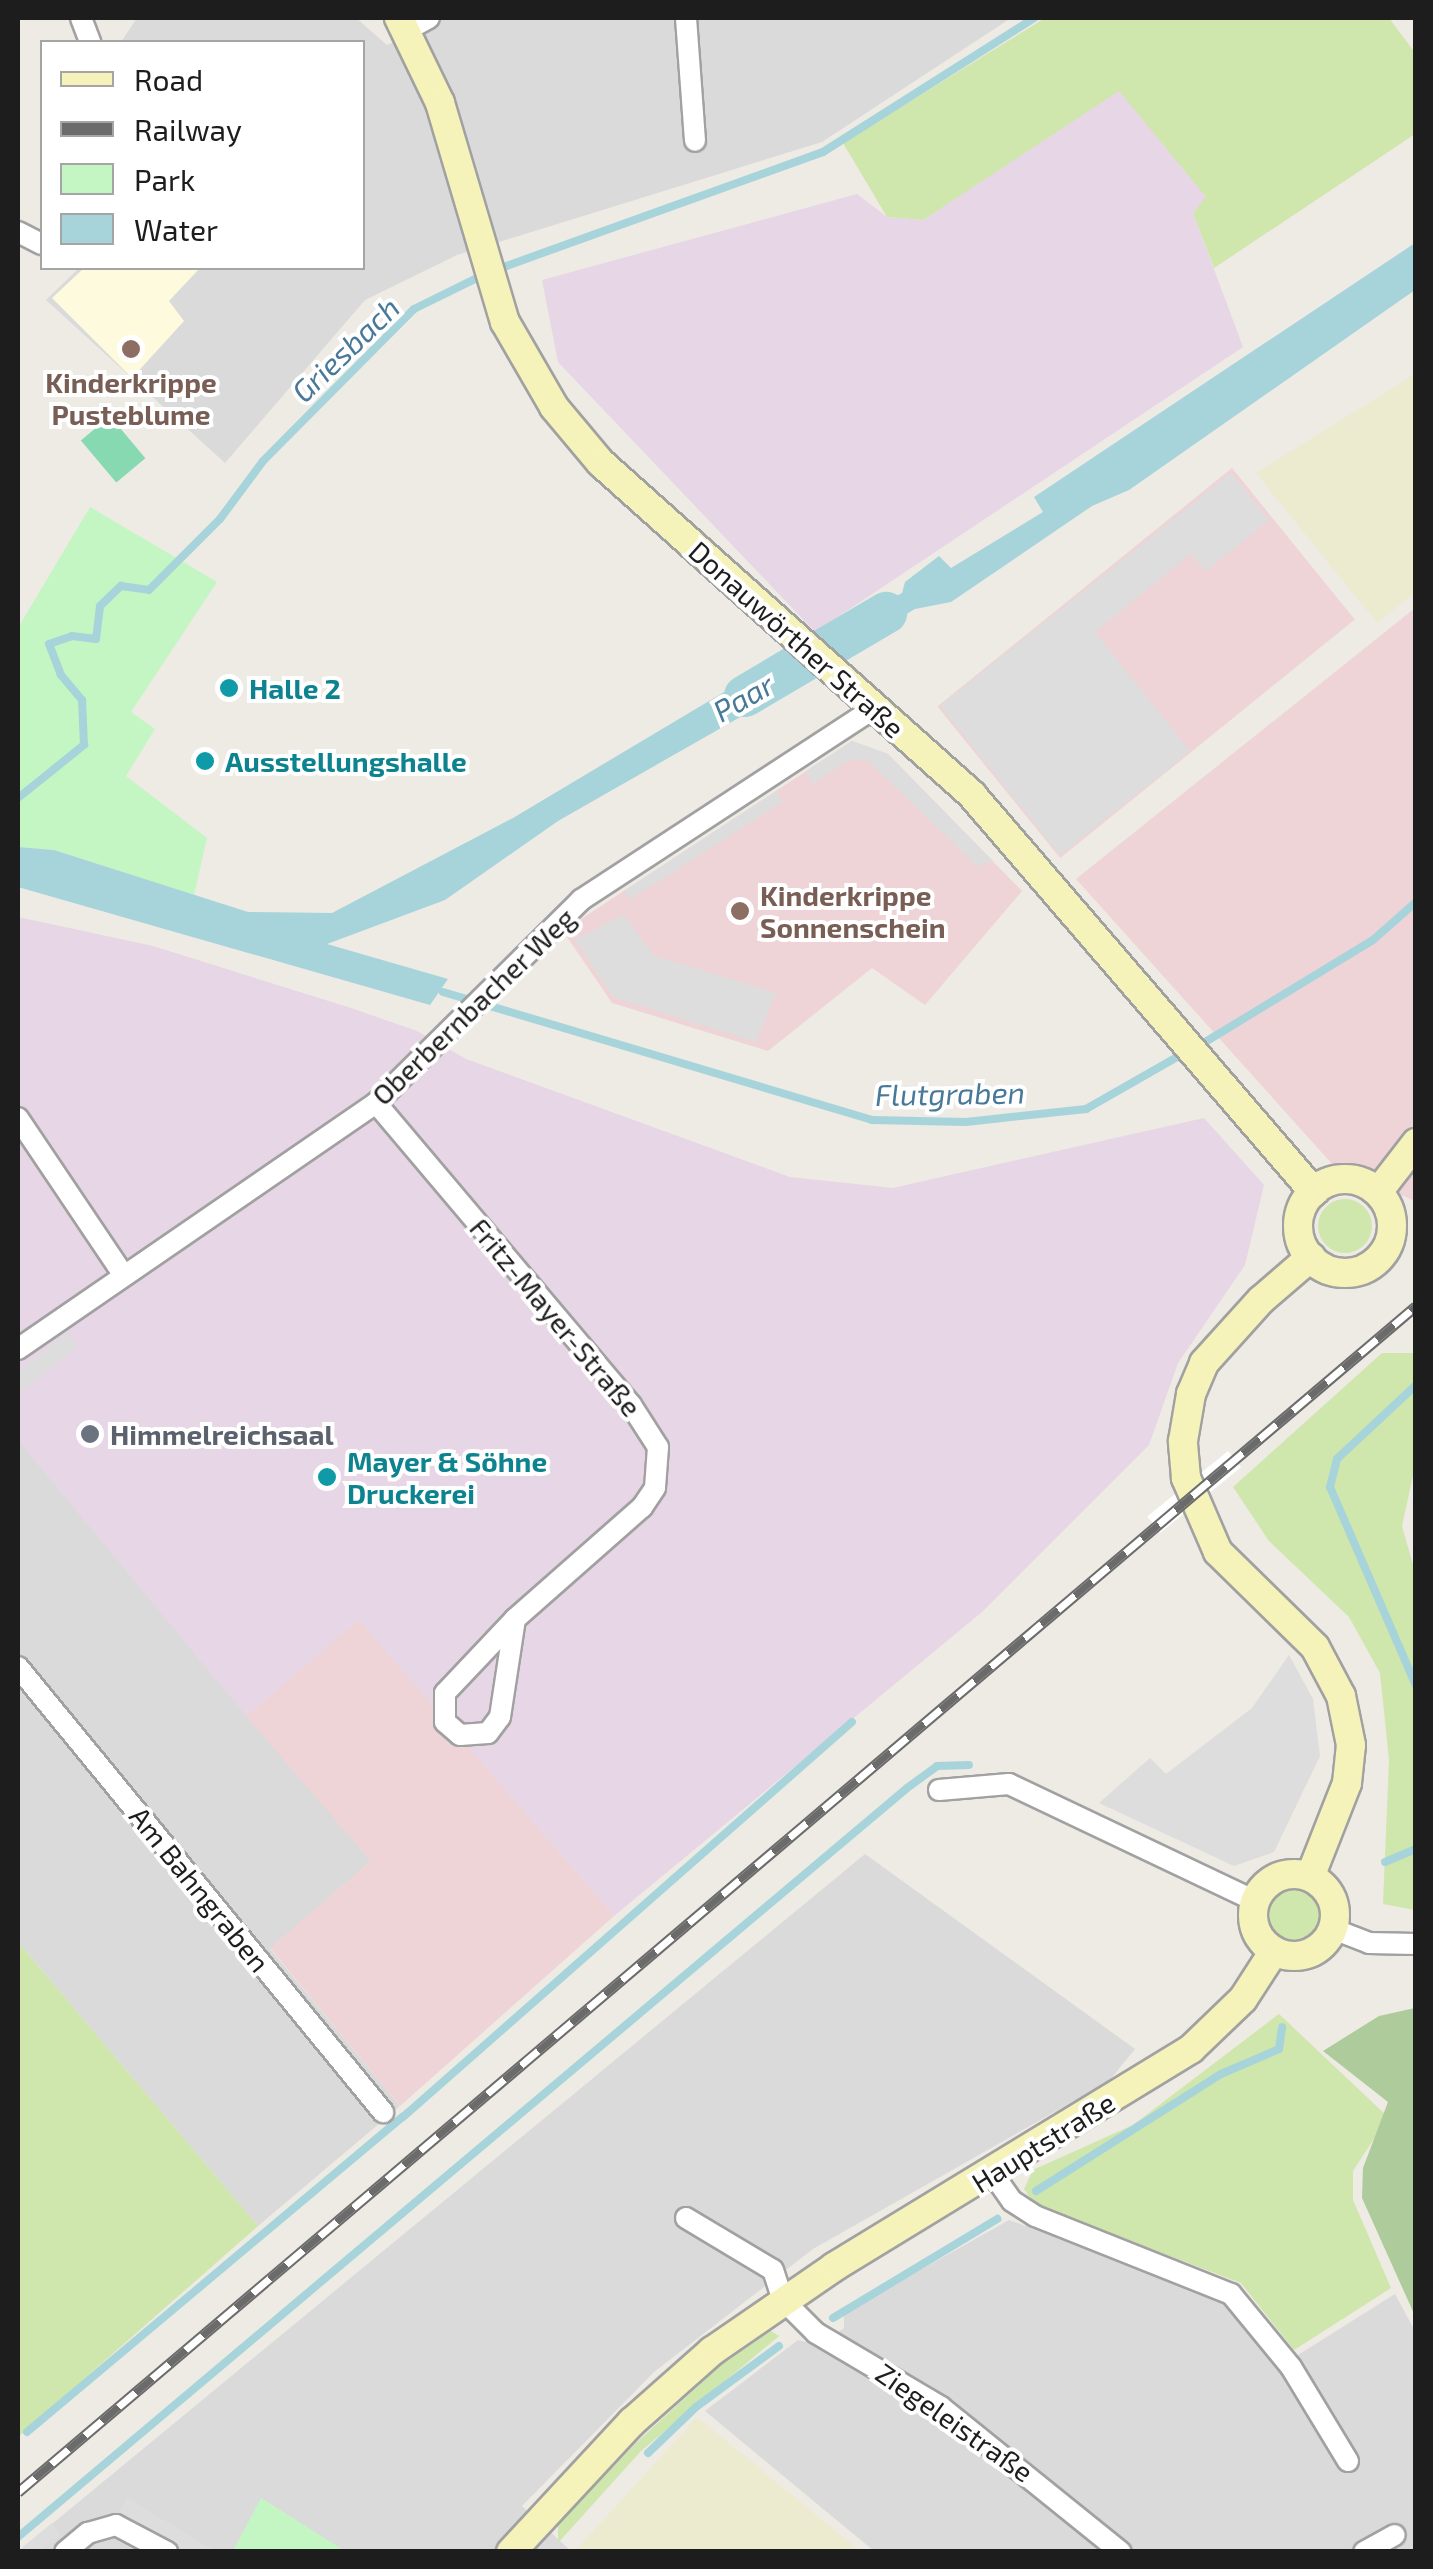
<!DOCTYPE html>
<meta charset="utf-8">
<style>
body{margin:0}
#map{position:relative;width:1433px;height:2569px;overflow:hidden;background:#eeeae4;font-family:"Exo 2",sans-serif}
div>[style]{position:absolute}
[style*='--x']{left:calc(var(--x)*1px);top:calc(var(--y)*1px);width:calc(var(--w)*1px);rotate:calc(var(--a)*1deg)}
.residential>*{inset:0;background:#dbdadb}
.commercial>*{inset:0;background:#eed4d6;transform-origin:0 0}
.industrial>*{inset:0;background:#e7d6e5}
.education>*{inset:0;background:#fdfade}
.farmland>*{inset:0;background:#ecebd0}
.grass>*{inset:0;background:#cfe6ac}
.round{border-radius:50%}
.forest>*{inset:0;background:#aecb9b}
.park>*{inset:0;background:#c4f6c3}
.pitch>*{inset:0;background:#86d9b0;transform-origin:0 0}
.parking>*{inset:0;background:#ddd}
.water>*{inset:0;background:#a6d4da}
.pier>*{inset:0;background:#fff;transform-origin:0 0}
.stream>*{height:8px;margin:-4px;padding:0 4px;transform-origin:4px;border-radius:4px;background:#a6d4da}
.river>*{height:42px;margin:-21px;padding:0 21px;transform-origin:21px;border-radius:21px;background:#a6d4da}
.roads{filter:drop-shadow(2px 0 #a1a1a1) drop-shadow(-2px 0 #a1a1a1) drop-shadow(0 2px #a1a1a1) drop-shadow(0 -2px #a1a1a1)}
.street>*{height:20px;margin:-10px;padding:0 10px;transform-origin:10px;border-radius:10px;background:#fff}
.secondary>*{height:28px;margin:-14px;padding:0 14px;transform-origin:14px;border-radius:14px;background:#f6f3ba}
.secondary>.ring{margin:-14px;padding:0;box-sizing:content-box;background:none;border:28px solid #f6f3ba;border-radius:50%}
.rail>*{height:11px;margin-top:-5.5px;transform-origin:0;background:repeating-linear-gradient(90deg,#fff 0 22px,#6b6b6b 0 44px);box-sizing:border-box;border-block:2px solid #6b6b6b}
.dots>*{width:28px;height:28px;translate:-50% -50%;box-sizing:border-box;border:5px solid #fff;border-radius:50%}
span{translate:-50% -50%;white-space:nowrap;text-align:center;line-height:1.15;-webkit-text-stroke:8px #fff;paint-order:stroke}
.education-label{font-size:28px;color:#785e54;font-weight:700}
.left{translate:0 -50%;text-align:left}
.street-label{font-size:28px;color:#1d1d1d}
.culture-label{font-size:28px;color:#0d838f;font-weight:700}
.worship-label{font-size:28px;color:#5b616d;font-weight:700}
.water-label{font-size:30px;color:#497999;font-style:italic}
.frame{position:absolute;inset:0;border:20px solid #1d1d1d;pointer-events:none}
.legend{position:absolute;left:40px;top:40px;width:325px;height:230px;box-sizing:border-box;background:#fff;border:2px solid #a5a5a5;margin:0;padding:12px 18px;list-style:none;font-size:30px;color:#1d1d1d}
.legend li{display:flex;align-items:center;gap:20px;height:50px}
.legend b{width:50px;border:2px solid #a5a5a5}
</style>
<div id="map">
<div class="residential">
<div style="clip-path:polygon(137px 18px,356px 18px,387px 45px,444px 18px,1011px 18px,822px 142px,457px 255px,365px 300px,225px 463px,46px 300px,79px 268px,362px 268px,362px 42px,121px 42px)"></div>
<div style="clip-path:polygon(18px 1440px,371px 1861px,270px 1949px,400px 2106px,258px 2226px,18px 1942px)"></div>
<div style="clip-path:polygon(865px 1854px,1135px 2049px,1109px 2081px,813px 2249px,654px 2372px,522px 2506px,571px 2551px,18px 2552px)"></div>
<div style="clip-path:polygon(1009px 2220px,1232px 2301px,1282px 2365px,1395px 2294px,1415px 2331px,1415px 2551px,874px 2551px,705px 2411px,798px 2340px,820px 2346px,844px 2328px,844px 2313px)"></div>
</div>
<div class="commercial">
<div style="left:1232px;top:468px;width:195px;height:379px;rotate:51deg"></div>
<div style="clip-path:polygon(1415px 608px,1415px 1201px,1333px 1165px,1076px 879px)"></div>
<div style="clip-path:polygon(852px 741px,888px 754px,1022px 891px,925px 1005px,872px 968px,768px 1051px,612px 1003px,563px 931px)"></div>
<div style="clip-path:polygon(359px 1619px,614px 1916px,400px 2106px,270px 1948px,371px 1861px,246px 1716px)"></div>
</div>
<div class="industrial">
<div style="clip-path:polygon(1119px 90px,1207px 198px,1193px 213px,1243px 347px,815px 632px,558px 362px,542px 280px,857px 194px,887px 217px,923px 220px)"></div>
<div style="clip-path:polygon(18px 917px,153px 946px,351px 1008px,417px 1031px,466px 1059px,790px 1177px,893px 1188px,1204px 1118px,1264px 1185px,1245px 1265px,1178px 1363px,1149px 1445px,982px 1612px,614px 1916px,359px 1620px,246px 1716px,18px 1440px)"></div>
</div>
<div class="education">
<div style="clip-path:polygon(84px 268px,200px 268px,169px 301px,184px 321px,132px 378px,52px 298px)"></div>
</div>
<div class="farmland">
<div style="clip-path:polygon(1415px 374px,1415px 592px,1377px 623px,1256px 473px)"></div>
<div style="clip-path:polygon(697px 2417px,860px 2551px,575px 2551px)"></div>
</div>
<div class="grass">
<div style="clip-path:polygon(1045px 18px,1389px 18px,1415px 53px,1415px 134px,1214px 268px,1193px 213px,1206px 197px,1119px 91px,923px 220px,887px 217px,843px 143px)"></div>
<div class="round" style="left:1318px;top:1199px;width:54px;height:54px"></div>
<div style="clip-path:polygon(1382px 1353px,1415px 1353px,1415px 1466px,1402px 1526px,1416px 1575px,1415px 1910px,1383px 1904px,1389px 1760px,1380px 1673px,1349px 1617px,1269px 1541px,1233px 1487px)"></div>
<div class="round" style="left:1263px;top:1884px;width:62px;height:62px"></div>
<div style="clip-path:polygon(18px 1942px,258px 2226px,18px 2437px)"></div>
<div style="clip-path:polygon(1279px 2014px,1388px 2117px,1353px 2171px,1353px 2200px,1391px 2288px,1294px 2350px,1241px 2283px,1035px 2205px,1024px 2189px,1033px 2170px,1133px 2125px)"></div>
<div style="clip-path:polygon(771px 2331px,779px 2336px,641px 2451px,558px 2543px,558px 2523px,637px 2442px,721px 2365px)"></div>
</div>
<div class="forest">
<div style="clip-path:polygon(1415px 2008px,1416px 2008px,1415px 2316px,1362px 2198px,1363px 2168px,1388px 2102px,1323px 2051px,1379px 2016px)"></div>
</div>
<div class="park">
<div style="clip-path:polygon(90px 507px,217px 582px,131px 712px,155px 729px,126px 776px,207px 838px,194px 895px,54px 850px,18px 847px,18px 628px)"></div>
<div style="clip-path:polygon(261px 2498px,345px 2551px,233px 2551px)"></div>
</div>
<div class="pitch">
<div style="left:110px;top:416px;width:55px;height:38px;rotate:50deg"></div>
</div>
<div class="parking">
<div style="clip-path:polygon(1231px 473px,1269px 520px,1206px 571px,1191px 554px,1095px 632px,1190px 751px,1060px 855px,940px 706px)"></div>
<div style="clip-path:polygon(852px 741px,888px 754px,993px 861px,977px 866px,868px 761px,850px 759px,813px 784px,806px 771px)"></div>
<div style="clip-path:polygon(776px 791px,783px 802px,629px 900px,624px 891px)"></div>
<div style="clip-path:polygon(624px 914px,653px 955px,776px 993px,756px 1042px,613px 997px,575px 940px)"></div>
<div style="clip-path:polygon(66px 1333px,78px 1347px,18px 1394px,18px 1372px)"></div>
<div style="clip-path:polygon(1289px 1655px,1313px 1699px,1320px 1756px,1274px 1852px,1234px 1866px,1099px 1803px,1150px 1758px,1166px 1774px,1252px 1708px)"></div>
<div style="clip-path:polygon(127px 2498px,216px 2551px,177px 2551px,116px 2516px)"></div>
<div style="clip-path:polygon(52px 2523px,61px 2535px,41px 2551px,18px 2551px)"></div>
</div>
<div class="water">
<div style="clip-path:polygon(1415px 243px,1415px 290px,1129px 490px,1092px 506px,951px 602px,915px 609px,847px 648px,829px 634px,902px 593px,905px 582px,939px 556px,951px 568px,1043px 512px,1034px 497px)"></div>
<div style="clip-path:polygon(781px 658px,805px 680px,558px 821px,445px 900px,327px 944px,448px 979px,430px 1005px,18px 887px,18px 847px,54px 850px,248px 912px,332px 913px,513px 818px)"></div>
</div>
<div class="pier">
<div style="left:1228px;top:1451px;width:21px;height:104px;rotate:51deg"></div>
</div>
<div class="stream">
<div style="--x:498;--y:269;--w:345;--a:-19.8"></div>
<div style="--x:823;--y:152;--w:250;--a:-32.4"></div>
<div style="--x:18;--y:798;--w:85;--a:-38.8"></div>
<div style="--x:84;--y:745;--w:45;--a:-92.5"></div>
<div style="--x:82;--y:700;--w:33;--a:-130"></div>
<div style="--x:61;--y:675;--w:33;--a:-111"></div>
<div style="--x:49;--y:644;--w:24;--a:-19"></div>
<div style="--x:72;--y:636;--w:24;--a:7"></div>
<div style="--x:96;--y:639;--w:33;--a:-83"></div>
<div style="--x:100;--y:606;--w:29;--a:-44"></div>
<div style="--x:121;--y:586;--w:28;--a:8"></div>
<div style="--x:149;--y:590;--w:100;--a:-45"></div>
<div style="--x:220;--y:519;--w:72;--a:-53.4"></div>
<div style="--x:263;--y:461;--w:214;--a:-45.2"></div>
<div style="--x:414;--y:309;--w:79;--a:-26.2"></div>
<div style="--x:443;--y:992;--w:448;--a:16.6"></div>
<div style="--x:872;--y:1120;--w:94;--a:1.2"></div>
<div style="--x:966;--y:1122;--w:121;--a:-6.2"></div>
<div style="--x:1086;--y:1109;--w:113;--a:-29.7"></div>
<div style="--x:1197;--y:1047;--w:206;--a:-31.3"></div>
<div style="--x:1373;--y:940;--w:57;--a:-41.5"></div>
<div style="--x:1416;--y:1385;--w:108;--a:136.9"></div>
<div style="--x:1337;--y:1459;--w:29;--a:104"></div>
<div style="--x:1330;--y:1487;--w:217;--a:66.6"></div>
<div style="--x:1385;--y:1862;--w:34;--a:-23"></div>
<div style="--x:1036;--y:2191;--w:219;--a:-32.3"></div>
<div style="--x:1221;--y:2074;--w:63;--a:-23.3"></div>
<div style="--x:1279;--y:2049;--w:22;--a:-82"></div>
<div style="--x:833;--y:2318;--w:192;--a:-31.1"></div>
<div style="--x:27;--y:2432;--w:491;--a:-40"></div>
<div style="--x:403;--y:2117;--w:598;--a:-41.34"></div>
<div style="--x:648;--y:2453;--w:66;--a:-43.8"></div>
<div style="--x:696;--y:2407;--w:103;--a:-36.3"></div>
<div style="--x:18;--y:2537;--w:1162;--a:-40.11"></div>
<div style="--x:907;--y:1788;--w:37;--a:-36"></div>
<div style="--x:937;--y:1766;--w:32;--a:-2"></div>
</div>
<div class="river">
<div style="--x:745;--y:696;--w:164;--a:-30.5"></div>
</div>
<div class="roads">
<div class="street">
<div style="--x:81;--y:18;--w:26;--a:69"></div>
<div style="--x:686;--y:18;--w:123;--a:85.8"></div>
<div style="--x:407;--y:30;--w:25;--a:-29"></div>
<div style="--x:18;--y:232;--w:27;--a:27"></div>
<div style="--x:376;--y:1103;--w:395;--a:49.8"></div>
<div style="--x:631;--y:1405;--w:50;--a:57.3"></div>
<div style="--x:658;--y:1447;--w:41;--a:94.2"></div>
<div style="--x:655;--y:1488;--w:23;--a:124"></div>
<div style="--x:642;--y:1507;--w:169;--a:138.6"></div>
<div style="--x:18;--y:1118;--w:188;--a:56.1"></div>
<div style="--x:18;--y:1349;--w:434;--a:-34.5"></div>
<div style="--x:376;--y:1103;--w:289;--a:-44.7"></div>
<div style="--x:581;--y:900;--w:350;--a:-33.2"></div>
<div style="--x:515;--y:1619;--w:99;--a:98.7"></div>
<div style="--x:500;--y:1717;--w:20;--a:127"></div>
<div style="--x:488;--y:1733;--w:28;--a:176"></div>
<div style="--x:460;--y:1735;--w:20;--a:-139"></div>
<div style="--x:445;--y:1722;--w:29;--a:-90"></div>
<div style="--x:445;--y:1693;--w:102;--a:-46.6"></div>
<div style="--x:18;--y:1667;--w:576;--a:50.64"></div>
<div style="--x:939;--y:1790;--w:70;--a:-4.9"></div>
<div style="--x:1009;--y:1784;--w:272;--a:25.4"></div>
<div style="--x:1333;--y:1929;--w:39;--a:21"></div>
<div style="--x:1369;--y:1943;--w:47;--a:1.2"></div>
<div style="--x:993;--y:2174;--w:33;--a:55"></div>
<div style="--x:1012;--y:2201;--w:27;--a:33"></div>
<div style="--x:1035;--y:2216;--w:211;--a:21.7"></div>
<div style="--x:1231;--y:2294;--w:94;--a:50.6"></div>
<div style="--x:1291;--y:2367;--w:110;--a:58.8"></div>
<div style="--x:686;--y:2218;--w:101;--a:30.9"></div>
<div style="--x:773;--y:2270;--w:32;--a:72"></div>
<div style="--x:783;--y:2300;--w:47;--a:45"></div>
<div style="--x:816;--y:2333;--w:145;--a:30.6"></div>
<div style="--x:941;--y:2407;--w:231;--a:38.9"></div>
<div style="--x:65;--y:2552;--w:30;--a:-40"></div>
<div style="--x:88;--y:2533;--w:29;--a:-16"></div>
<div style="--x:116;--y:2525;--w:58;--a:27.9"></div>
<div style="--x:1364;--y:2552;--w:35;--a:-29"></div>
</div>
<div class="secondary">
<div style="--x:399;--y:18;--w:94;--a:64.2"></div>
<div style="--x:440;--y:103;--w:228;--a:73.5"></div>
<div style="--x:505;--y:322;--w:98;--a:60"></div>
<div style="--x:554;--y:407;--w:73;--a:50"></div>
<div style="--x:601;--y:463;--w:498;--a:41.8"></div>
<div style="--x:972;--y:795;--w:524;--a:49.26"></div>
<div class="ring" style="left:1298px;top:1179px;width:66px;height:66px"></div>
<div style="--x:1378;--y:1192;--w:62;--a:-52.2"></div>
<div class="ring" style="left:1253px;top:1874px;width:54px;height:54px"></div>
<div style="--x:1310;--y:1877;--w:101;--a:-68.5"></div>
<div style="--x:1347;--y:1783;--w:38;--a:-84"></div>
<div style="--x:1351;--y:1745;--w:50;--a:-101.5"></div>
<div style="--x:1341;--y:1696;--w:55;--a:-118"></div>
<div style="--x:1315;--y:1647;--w:136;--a:-135.6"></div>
<div style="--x:1218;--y:1552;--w:81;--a:-113.4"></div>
<div style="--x:1186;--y:1478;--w:37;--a:-95"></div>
<div style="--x:1183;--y:1441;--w:48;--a:-80.3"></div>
<div style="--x:1191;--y:1394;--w:34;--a:-67"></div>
<div style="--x:1204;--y:1363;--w:85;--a:-47.9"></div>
<div style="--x:1261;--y:1300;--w:66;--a:-40.7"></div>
<div style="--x:511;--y:2552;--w:178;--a:-47.1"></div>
<div style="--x:632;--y:2422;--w:107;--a:-41.6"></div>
<div style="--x:712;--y:2351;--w:148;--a:-34.5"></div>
<div style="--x:834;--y:2267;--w:418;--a:-31.4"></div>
<div style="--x:1191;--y:2049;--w:72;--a:-43.9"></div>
<div style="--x:1243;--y:1999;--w:57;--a:-57.1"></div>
</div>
</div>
<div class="rail">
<div style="--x:18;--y:2492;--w:1833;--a:-40.31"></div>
</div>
<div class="dots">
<div style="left:131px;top:349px;background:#8d6e63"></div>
<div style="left:229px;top:688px;background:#0f9aa8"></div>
<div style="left:205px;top:761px;background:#0f9aa8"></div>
<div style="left:740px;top:911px;background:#8d6e63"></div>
<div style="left:90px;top:1434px;background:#6b7280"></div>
<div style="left:327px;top:1477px;background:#0f9aa8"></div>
</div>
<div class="education-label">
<span style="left:131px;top:398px">Kinderkrippe<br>Pusteblume</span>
<span class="left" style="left:760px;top:911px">Kinderkrippe<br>Sonnenschein</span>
</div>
<div class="street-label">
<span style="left:797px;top:639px;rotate:42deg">Donauwörther Straße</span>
<span style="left:473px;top:1006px;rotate:-44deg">Oberbernbacher Weg</span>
<span style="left:556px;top:1317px;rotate:50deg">Fritz-Mayer-Straße</span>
<span style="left:200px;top:1889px;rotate:51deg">Am Bahngraben</span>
<span style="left:1043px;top:2142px;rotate:-32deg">Hauptstraße</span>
<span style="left:955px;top:2422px;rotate:35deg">Ziegeleistraße</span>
</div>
<div class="culture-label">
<span class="left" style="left:249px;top:688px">Halle 2</span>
<span class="left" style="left:225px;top:761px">Ausstellungshalle</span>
<span class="left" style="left:347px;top:1477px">Mayer &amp; Söhne<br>Druckerei</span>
</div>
<div class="worship-label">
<span class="left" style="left:110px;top:1434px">Himmelreichsaal</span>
</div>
<div class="water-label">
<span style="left:345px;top:349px;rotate:-44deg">Griesbach</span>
<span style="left:743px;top:697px;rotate:-30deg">Paar</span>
<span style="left:950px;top:1093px;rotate:-1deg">Flutgraben</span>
</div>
<div class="frame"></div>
<ul class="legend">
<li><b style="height:12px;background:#f6f3ba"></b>Road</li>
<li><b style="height:12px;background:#6b6b6b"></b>Railway</li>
<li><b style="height:28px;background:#c4f6c3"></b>Park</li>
<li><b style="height:28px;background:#a6d4da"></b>Water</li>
</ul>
</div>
